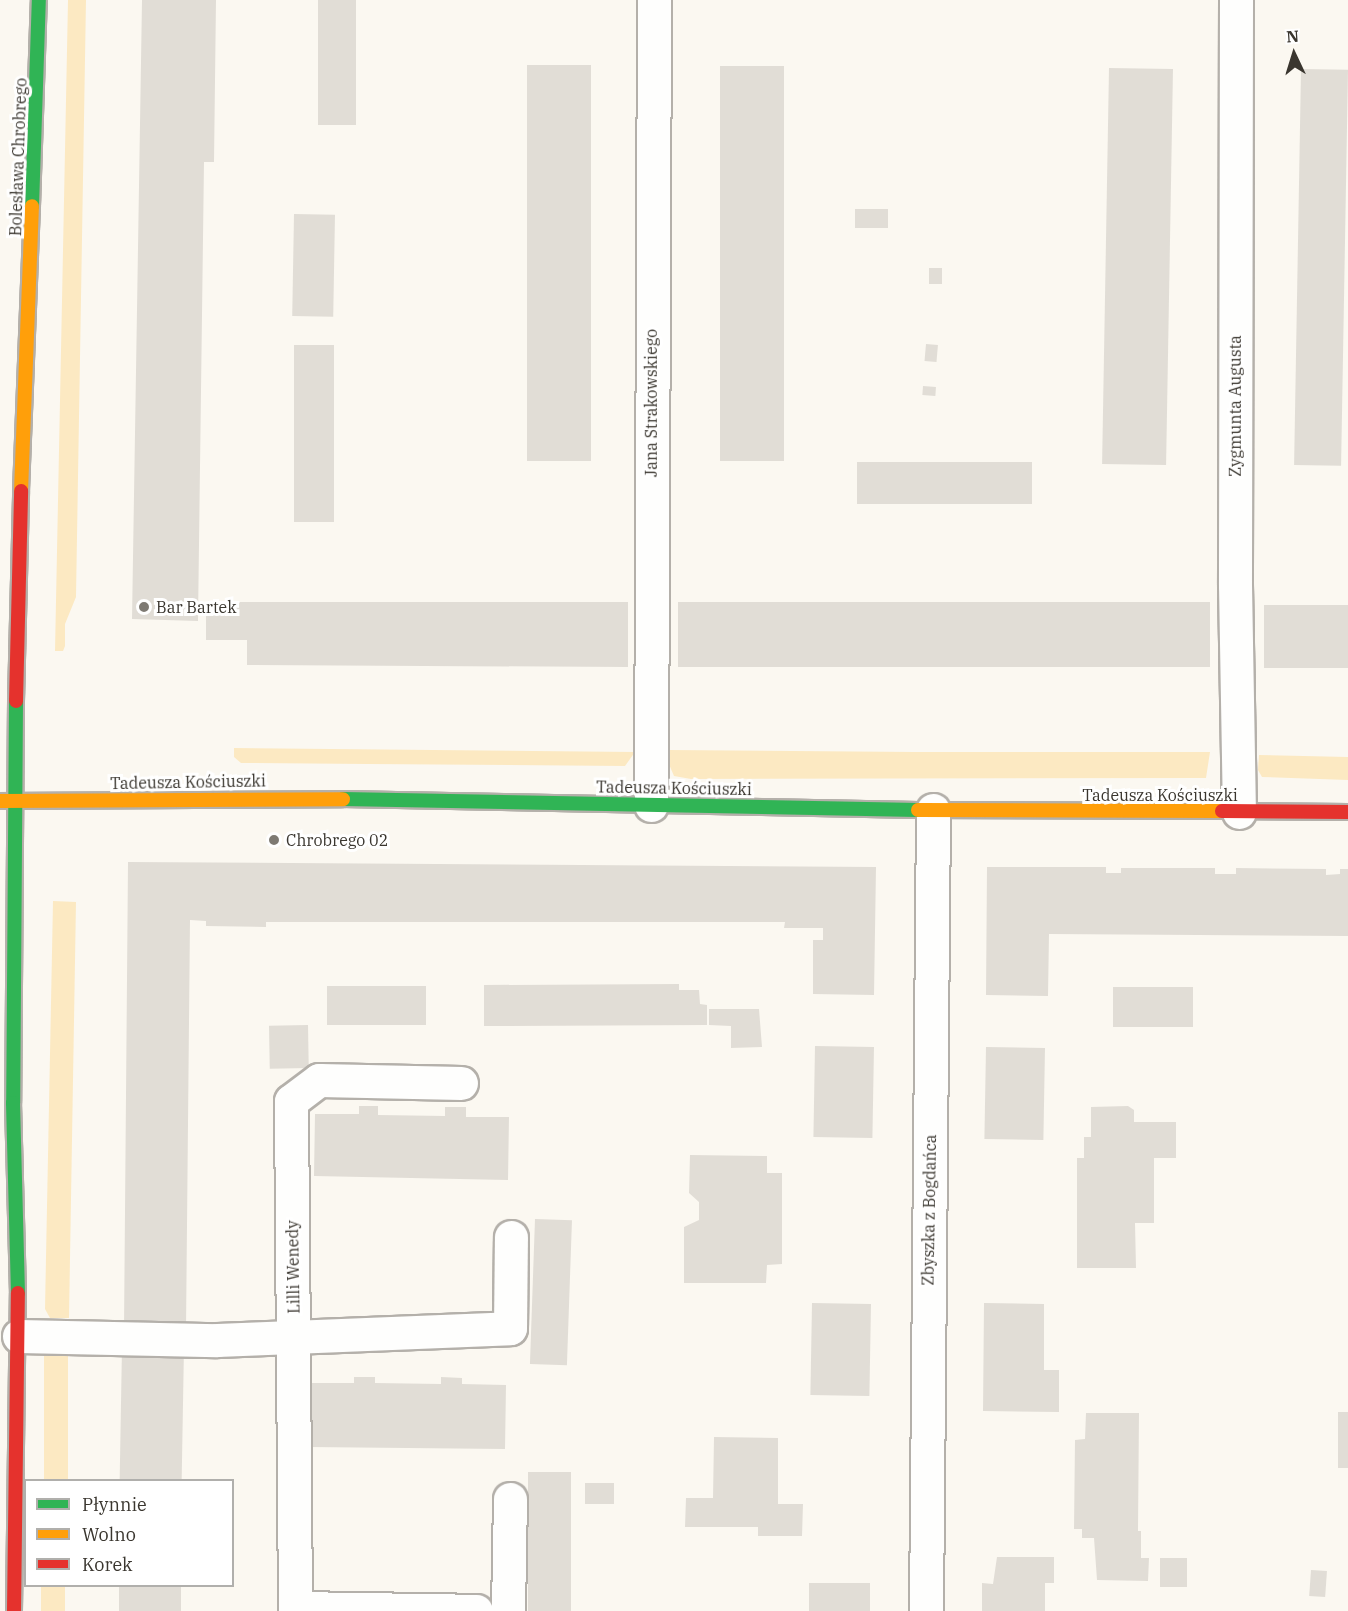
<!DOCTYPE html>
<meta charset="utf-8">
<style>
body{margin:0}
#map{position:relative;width:1348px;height:1611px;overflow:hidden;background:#fbf8f1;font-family:"IBM Plex Serif",serif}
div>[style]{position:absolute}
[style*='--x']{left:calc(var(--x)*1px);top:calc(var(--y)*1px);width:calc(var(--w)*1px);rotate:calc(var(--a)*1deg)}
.green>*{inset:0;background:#fce9c2;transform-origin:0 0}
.building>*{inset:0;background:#e1ddd6;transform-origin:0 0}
.roads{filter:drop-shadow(2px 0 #b4b0aa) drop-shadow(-2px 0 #b4b0aa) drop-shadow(0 2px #b4b0aa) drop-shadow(0 -2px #b4b0aa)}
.street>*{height:33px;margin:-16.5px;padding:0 16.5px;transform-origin:16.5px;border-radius:16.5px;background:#fefefd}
.fast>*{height:14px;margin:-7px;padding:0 7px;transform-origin:7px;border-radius:7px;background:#30b455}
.slow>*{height:14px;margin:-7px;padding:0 7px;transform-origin:7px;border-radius:7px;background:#ff9f0a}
.jam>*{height:14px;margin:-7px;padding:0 7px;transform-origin:7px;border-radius:7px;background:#e5322d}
.dots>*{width:16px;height:16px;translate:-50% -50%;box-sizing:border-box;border:3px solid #fff;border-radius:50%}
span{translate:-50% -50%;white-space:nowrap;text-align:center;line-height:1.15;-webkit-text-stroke:6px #fff;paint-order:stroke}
.street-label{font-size:16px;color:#3a362f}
.poi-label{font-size:16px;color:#3a362f}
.left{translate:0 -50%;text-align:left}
.legend{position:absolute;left:24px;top:1479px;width:210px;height:108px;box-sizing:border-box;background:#fff;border:2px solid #b0afac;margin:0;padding:8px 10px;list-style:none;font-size:18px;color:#3a362f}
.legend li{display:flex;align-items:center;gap:12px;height:30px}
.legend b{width:30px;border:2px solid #b0afac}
.north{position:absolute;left:1264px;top:24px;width:60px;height:60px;-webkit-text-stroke:4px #fff;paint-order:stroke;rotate:356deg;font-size:16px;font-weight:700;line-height:24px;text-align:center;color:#3a362f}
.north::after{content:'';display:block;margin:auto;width:21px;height:27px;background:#3a362f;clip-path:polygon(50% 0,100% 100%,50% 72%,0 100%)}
</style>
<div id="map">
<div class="green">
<div style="clip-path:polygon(68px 0,86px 0,76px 597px,65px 624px,65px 646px,63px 651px,55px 651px)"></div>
<div style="clip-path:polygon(234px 748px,635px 752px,625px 766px,367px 764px,241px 763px,234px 757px)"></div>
<div style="clip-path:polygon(668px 750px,915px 752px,1210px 752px,1206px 778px,691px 779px,674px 776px,668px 762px)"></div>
<div style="clip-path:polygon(1259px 755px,1348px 757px,1348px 780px,1262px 777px,1258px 770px)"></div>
<div style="clip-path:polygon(53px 901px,76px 902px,69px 1318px,50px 1318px,45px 1309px)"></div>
<div style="left:68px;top:1349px;width:131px;height:24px;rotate:90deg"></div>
<div style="left:41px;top:1586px;width:24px;height:25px"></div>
</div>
<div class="building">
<div style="clip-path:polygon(142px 0,216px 0,214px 162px,204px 162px,198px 621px,132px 619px)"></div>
<div style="left:318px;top:0;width:38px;height:125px"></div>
<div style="left:527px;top:65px;width:64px;height:396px"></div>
<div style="left:720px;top:66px;width:64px;height:395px"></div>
<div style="left:1109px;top:68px;width:64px;height:396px;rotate:1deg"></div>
<div style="left:1301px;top:69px;width:47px;height:396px;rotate:1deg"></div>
<div style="left:855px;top:209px;width:33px;height:19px"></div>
<div style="left:294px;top:214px;width:41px;height:102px;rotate:1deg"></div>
<div style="left:929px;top:268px;width:13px;height:16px"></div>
<div style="left:926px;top:344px;width:12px;height:17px;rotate:5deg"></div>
<div style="left:294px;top:345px;width:40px;height:177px"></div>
<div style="left:923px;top:386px;width:13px;height:9px;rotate:4deg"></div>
<div style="left:857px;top:462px;width:175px;height:42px"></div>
<div style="clip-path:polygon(206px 602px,628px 602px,628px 667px,247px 665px,247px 640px,206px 640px)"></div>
<div style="left:678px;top:602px;width:532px;height:65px"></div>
<div style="left:1264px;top:605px;width:84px;height:63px"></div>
<div style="clip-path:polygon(128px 862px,876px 867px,874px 995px,813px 994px,813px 940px,823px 940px,823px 928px,784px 928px,785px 922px,266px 922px,266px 927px,206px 926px,206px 921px,190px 920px,186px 1329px,124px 1328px)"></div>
<div style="clip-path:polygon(987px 867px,1106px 867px,1106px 873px,1121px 873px,1121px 868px,1215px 868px,1215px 874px,1236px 874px,1236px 868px,1326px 869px,1326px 875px,1340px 874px,1340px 869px,1348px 869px,1348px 936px,1049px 934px,1048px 996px,986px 995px)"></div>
<div style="clip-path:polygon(679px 984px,679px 990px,699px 990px,700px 1004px,707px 1005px,707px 1025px,484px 1026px,484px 985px)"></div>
<div style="left:426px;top:986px;width:39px;height:99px;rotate:90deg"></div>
<div style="left:1113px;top:987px;width:80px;height:40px"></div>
<div style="clip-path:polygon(709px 1009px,759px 1009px,762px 1047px,731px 1048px,731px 1026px,709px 1025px)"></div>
<div style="left:308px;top:1025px;width:43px;height:39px;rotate:89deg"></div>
<div style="left:815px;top:1046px;width:59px;height:91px;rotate:1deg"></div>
<div style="left:986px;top:1047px;width:59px;height:92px;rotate:1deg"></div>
<div style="clip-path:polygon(359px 1106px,378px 1106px,378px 1115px,445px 1116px,445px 1107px,466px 1107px,466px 1117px,509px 1117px,508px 1180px,314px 1176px,315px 1114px,359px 1114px)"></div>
<div style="clip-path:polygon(1128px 1106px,1134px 1110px,1134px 1122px,1176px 1122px,1176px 1158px,1154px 1158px,1154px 1223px,1135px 1223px,1136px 1268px,1077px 1268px,1077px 1158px,1084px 1158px,1084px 1137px,1091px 1137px,1091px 1107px)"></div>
<div style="clip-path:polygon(690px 1155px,767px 1156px,767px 1173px,782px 1173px,782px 1264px,767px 1265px,766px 1283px,684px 1283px,684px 1227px,699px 1220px,699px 1202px,689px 1193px)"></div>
<div style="left:535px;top:1219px;width:37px;height:145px;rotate:2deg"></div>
<div style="left:812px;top:1303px;width:59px;height:92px;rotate:1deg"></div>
<div style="clip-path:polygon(984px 1303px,1044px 1304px,1044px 1370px,1059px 1370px,1059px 1412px,983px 1411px)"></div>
<div style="left:122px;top:1346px;width:62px;height:134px;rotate:1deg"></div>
<div style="clip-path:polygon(354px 1377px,375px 1377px,375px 1383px,441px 1384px,441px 1377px,462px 1378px,462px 1384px,506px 1385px,505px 1449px,309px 1447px,310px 1383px,354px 1383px)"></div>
<div style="left:1338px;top:1412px;width:10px;height:56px"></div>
<div style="clip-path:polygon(1086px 1413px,1139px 1413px,1138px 1531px,1141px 1531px,1141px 1558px,1149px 1558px,1148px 1581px,1097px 1580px,1094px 1538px,1082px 1538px,1082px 1529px,1074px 1529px,1075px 1440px,1085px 1439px)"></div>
<div style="clip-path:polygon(714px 1437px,778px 1438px,778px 1504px,803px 1504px,802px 1536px,758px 1536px,758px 1527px,685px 1527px,686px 1498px,713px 1498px)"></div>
<div style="left:528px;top:1472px;width:43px;height:139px"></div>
<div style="left:585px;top:1483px;width:29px;height:21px"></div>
<div style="clip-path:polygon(997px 1557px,1054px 1557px,1054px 1583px,1045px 1583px,1045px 1611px,982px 1611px,982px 1583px,993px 1584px)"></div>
<div style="left:1160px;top:1558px;width:27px;height:29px"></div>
<div style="left:1311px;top:1570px;width:16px;height:26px;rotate:4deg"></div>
<div style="left:809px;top:1583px;width:61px;height:28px"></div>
<div style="left:119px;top:1586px;width:62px;height:25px"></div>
</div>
<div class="roads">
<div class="street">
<div style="--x:1236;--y:0;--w:585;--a:90.1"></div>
<div style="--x:1235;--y:585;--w:227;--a:89"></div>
<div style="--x:651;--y:805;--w:805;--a:-89.79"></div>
<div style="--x:19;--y:1336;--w:198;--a:1.2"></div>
<div style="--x:217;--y:1340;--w:293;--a:-2.3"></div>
<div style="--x:510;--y:1328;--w:91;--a:-89.4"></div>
<div style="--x:295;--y:1608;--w:181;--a:0.9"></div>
<div style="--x:295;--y:1611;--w:510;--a:-90.45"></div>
<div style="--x:291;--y:1101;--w:35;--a:-37"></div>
<div style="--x:319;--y:1080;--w:142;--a:1.2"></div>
<div style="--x:508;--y:1611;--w:112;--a:-89"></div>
<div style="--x:926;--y:1611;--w:801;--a:-89.5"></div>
</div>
<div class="fast">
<div style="--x:32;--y:206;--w:206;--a:-88.1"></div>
<div style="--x:16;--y:701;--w:402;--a:90.4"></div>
<div style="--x:13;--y:1103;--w:190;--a:88.5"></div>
<div style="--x:343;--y:799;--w:575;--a:1.1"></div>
</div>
<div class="slow">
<div style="--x:21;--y:491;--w:285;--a:-87.8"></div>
<div style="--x:0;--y:801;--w:343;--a:-0.3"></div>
<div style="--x:918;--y:810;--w:304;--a:0.2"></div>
</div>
<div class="jam">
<div style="--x:16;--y:701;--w:210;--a:-88.6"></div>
<div style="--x:1222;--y:811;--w:126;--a:0.5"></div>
<div style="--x:14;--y:1611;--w:318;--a:-89.3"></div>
</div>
</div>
<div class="dots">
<div style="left:144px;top:607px;background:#7e7a73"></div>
<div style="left:274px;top:840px;background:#7e7a73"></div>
</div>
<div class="street-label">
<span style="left:18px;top:157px;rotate:-88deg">Bolesława Chrobrego</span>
<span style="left:651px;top:403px;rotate:-90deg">Jana Strakowskiego</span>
<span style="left:1235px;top:406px;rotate:-90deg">Zygmunta Augusta</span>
<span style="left:188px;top:782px;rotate:-1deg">Tadeusza Kościuszki</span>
<span style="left:674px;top:788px;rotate:1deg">Tadeusza Kościuszki</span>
<span style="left:1160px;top:795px">Tadeusza Kościuszki</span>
<span style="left:929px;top:1210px;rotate:-89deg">Zbyszka z Bogdańca</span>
<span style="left:293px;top:1267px;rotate:-91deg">Lilli Wenedy</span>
</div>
<div class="poi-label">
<span class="left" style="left:156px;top:607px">Bar Bartek</span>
<span class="left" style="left:286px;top:840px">Chrobrego 02</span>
</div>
<ul class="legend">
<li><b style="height:8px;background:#30b455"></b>Płynnie</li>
<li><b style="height:8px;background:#ff9f0a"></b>Wolno</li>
<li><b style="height:8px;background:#e5322d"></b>Korek</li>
</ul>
<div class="north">N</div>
</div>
